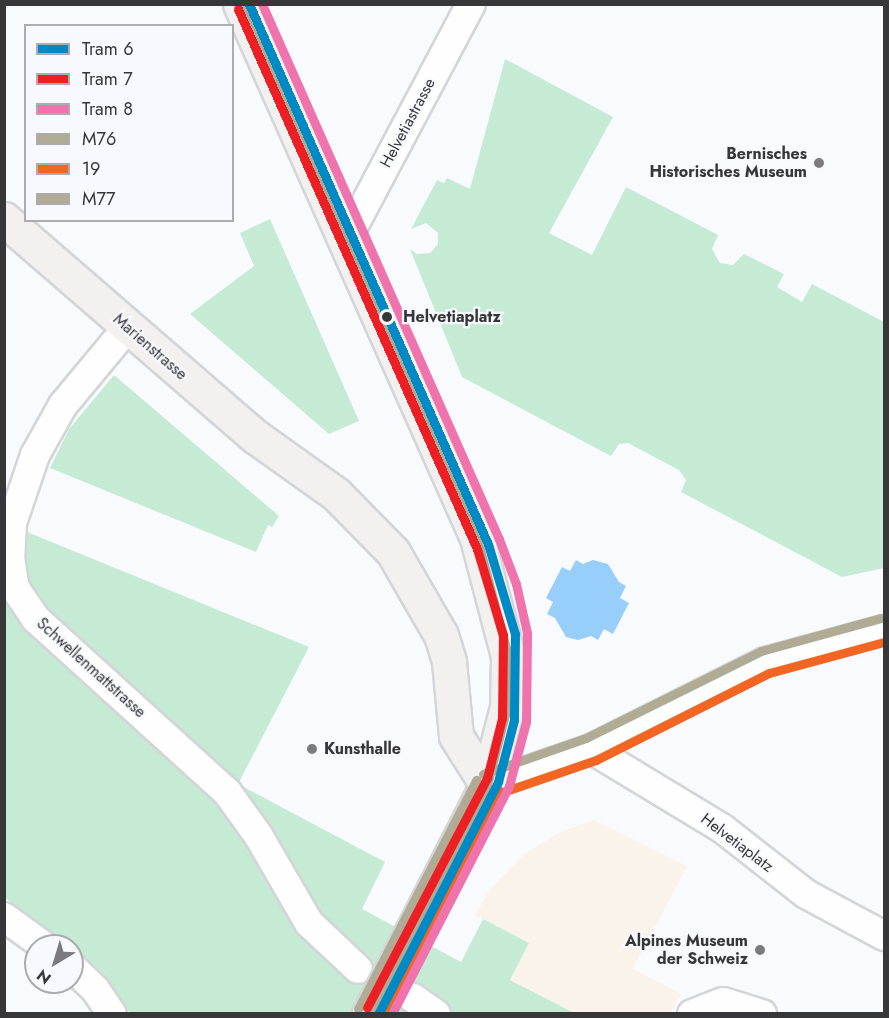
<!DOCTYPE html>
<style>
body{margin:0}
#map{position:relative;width:889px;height:1018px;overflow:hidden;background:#f9fafe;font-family:Jost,sans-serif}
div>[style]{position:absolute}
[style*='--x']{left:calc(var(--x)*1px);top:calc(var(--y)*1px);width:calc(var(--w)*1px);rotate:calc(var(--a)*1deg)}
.education>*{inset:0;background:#faf3ea}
.green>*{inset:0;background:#c5ebd4}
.water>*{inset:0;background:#98cefa}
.roads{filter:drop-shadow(2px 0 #d4d5d8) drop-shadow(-2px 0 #d4d5d8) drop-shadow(0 2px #d4d5d8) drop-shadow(0 -2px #d4d5d8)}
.street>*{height:28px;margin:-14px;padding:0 14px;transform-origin:14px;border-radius:14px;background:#fefeff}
.secondary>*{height:33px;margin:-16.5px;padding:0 16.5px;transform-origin:16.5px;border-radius:16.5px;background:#f2f1ef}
.bridges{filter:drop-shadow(2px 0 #d4d5d8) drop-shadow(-2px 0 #d4d5d8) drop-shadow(0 2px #d4d5d8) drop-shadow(0 -2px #d4d5d8)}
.secondary-bridge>*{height:33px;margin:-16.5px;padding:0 16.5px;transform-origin:16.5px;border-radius:16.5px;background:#f2f1ef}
.bus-1>*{height:9px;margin:-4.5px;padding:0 4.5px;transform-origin:4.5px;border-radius:4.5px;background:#afab95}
.bus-2>*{height:9px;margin:-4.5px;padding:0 4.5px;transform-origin:4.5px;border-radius:4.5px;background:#f26522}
.bus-3>*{height:9px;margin:-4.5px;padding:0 4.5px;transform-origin:4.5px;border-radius:4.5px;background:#afab95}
.tram-1>*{height:9px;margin:-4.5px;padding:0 4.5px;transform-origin:4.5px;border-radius:4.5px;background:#008ac5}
.tram-2>*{height:9px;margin:-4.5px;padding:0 4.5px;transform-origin:4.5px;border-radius:4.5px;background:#ec1f25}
.tram-3>*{height:9px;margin:-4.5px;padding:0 4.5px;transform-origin:4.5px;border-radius:4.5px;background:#ef73ac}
.dots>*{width:16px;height:16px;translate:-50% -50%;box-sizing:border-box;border:3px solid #f8f9ff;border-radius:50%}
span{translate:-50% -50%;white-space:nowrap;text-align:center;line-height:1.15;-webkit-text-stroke:4.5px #f8f9ff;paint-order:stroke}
.street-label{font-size:16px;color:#37373a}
.poi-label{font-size:16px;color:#37373a;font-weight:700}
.right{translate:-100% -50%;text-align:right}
.left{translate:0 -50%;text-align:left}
.stop-label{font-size:16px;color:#37373a;font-weight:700}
.frame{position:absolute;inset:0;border:6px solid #37373a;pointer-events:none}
.legend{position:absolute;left:24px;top:24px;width:210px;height:198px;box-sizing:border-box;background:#f8f9ff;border:2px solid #ababb0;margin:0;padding:8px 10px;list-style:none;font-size:18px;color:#37373a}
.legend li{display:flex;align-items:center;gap:12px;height:30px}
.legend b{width:30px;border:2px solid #ababb0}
.north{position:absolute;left:24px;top:934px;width:60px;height:60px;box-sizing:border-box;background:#f8f9ff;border:2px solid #ababb0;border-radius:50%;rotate:218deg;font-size:16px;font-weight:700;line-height:24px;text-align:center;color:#37373a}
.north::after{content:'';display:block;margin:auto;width:21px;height:27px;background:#7b7b7f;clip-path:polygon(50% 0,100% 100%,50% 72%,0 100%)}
</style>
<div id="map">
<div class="education">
<div style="clip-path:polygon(595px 820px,687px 866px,633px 969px,681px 994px,671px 1013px,574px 1013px,510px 980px,529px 943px,475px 915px,491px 888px,524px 854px,562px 831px)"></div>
</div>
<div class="green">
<div style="clip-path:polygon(505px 59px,613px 117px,549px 233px,592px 255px,626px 187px,718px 235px,712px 249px,720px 263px,733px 265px,744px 254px,784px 274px,777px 287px,802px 302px,812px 284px,884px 322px,884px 568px,842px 577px,681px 492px,686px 480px,679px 470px,628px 443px,619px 444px,611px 456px,462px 377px,410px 249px,417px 254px,430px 253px,438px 244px,438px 233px,426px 223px,411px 229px,437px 180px,444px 183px,447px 178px,470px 189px)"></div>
<div style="clip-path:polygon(270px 219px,359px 421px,329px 434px,190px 314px,254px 266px,240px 233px)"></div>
<div style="clip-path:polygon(114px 375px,279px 516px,272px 527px,268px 525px,256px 552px,50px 468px,69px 429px)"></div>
<div style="clip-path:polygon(5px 523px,309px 647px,238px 784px,385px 862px,362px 909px,461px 962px,483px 919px,529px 943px,510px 980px,574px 1013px,130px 1013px,95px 966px,5px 898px)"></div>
</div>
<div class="water">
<div style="clip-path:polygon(576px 560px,583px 564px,593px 560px,608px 564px,619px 582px,626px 586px,620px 598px,629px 603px,613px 634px,604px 629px,598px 640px,591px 636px,578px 640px,566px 637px,555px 618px,547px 614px,553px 602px,546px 598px,562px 567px,570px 571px)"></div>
</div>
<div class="roads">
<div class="street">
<div style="--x:345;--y:242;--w:269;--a:-62.1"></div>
<div style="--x:127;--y:328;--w:100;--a:129.7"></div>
<div style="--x:63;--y:405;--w:57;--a:119.2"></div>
<div style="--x:35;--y:455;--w:72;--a:108.7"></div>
<div style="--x:12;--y:523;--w:35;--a:93"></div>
<div style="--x:10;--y:558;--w:30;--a:81"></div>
<div style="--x:15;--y:588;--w:37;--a:56"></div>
<div style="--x:36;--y:619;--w:258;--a:42.2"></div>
<div style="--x:227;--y:792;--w:53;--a:54.2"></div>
<div style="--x:258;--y:835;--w:102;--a:59.9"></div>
<div style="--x:309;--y:923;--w:67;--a:43.2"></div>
<div style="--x:591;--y:749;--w:154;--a:31.2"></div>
<div style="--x:723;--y:829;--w:105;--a:38.1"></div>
<div style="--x:806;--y:894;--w:89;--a:28.3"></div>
<div style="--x:487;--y:785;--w:110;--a:-19.1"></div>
<div style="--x:591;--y:749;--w:195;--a:-26.6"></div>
<div style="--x:765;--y:662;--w:123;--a:-15.1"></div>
<div style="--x:4;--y:917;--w:49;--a:35.9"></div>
<div style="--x:72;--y:967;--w:32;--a:44"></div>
<div style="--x:95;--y:989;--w:30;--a:56"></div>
<div style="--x:413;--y:998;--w:28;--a:35"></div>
<div style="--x:692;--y:1014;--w:33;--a:-21"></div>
<div style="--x:723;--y:1002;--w:41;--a:17.1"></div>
</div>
<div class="secondary">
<div style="--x:240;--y:4;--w:584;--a:66.07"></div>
<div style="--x:477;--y:538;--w:122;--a:75.3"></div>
<div style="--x:508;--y:656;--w:51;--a:91.1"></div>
<div style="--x:507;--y:707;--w:81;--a:104.4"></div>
<div style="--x:487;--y:785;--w:167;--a:117"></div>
<div style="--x:4;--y:219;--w:333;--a:40.9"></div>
<div style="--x:256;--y:437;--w:98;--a:35.5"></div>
<div style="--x:336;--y:494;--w:81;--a:45.5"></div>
<div style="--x:393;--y:552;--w:96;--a:60"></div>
<div style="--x:441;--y:635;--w:28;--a:73"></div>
<div style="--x:449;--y:662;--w:74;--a:84.6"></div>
<div style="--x:456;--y:736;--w:58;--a:57.7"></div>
</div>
</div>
<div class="bridges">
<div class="secondary-bridge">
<div style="--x:369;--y:1014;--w:90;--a:-62.3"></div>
</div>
</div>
<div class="bus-1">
<div style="--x:240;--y:4;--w:584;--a:66.07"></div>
<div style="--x:477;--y:538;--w:122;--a:75.3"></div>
<div style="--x:508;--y:656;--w:51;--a:91.1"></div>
<div style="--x:507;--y:707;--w:81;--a:104.4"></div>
<div style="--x:487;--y:785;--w:258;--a:117.3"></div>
</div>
<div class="bus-2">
<div style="--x:491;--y:796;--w:111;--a:-18.9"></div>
<div style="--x:596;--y:760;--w:194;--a:-26.7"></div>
<div style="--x:769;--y:673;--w:119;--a:-15.1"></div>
<div style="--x:383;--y:1014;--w:252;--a:-62.8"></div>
</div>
<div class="bus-3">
<div style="--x:483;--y:774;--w:109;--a:-19.3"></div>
<div style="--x:586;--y:738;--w:195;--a:-26.4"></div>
<div style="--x:761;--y:651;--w:124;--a:-15.4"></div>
<div style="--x:358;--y:1009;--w:258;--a:-62.7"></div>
</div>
<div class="tram-1">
<div style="--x:249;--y:4;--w:591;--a:66.13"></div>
<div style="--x:488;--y:544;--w:94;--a:73.3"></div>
<div style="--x:515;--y:634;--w:86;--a:90.7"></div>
<div style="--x:514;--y:720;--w:64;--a:104.5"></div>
<div style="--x:498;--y:782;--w:261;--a:117.3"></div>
</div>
<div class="tram-2">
<div style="--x:238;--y:9;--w:591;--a:66.13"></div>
<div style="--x:477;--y:549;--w:90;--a:73.2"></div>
<div style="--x:503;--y:635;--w:83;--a:90.7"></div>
<div style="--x:502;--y:718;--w:62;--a:104"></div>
<div style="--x:487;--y:778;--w:259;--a:117.6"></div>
</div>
<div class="tram-3">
<div style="--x:262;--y:4;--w:585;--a:66.11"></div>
<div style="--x:499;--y:539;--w:48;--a:69.3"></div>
<div style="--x:516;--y:584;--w:50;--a:77.3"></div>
<div style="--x:527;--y:633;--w:89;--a:90.6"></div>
<div style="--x:526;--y:722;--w:66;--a:104.9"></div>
<div style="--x:509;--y:786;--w:256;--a:117.2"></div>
</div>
<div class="dots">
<div style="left:819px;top:163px;background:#7b7b7f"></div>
<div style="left:387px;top:317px;background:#37373a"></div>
<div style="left:312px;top:749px;background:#7b7b7f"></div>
<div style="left:760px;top:950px;background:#7b7b7f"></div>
</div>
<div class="street-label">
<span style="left:408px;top:123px;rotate:-62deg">Helvetiastrasse</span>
<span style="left:150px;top:347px;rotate:41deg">Marienstrasse</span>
<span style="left:91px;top:668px;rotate:42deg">Schwellenmattstrasse</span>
<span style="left:737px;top:843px;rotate:37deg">Helvetiaplatz</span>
</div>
<div class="poi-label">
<span class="right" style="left:807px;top:163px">Bernisches<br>Historisches Museum</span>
<span class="left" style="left:324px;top:749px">Kunsthalle</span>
<span class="right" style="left:748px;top:950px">Alpines Museum<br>der Schweiz</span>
</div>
<div class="stop-label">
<span class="left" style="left:403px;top:317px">Helvetiaplatz</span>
</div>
<div class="frame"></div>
<ul class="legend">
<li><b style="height:8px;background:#008ac5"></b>Tram 6</li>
<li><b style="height:8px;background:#ec1f25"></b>Tram 7</li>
<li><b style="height:8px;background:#ef73ac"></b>Tram 8</li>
<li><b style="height:8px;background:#afab95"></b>M76</li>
<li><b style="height:8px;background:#f26522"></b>19</li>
<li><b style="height:8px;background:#afab95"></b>M77</li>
</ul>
<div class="north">N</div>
</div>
